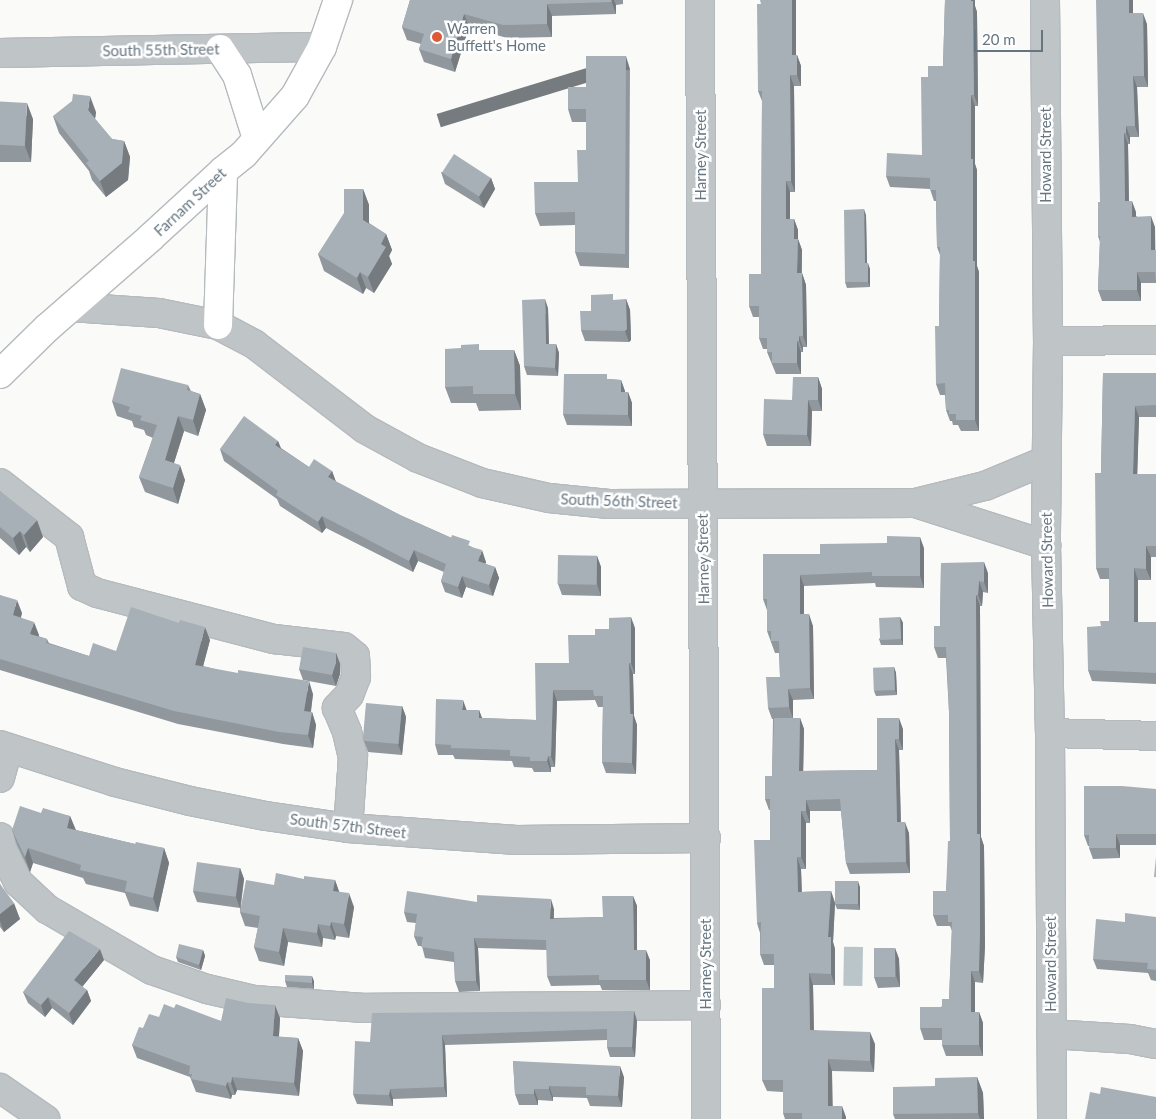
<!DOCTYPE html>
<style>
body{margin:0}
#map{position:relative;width:1156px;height:1119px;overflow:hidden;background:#fafaf8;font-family:Lato,sans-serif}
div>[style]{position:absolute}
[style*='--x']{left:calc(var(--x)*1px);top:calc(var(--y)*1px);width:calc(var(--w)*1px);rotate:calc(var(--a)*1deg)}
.water>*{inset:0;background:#b9c5c9;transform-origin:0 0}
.roads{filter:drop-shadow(1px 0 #b5babe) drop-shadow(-1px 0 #b5babe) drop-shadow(0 1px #b5babe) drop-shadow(0 -1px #b5babe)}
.minor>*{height:28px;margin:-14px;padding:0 14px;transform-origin:14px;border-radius:14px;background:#bfc4c7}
.major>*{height:28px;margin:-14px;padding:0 14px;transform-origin:14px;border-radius:14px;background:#fff}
.wall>*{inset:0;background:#90979d}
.shaded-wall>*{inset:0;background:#767b80;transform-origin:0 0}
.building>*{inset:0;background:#a8b0b7;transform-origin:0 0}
.dots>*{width:14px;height:14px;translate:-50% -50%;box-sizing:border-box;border:2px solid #fff;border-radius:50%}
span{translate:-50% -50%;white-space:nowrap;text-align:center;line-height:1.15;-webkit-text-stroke:5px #fff;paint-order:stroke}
.poi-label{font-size:15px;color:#667681}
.left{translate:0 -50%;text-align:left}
.street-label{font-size:15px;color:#667681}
.scale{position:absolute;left:974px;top:30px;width:69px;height:22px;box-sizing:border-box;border:2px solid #667681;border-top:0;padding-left:6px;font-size:15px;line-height:18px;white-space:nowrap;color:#667681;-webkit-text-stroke:4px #fff;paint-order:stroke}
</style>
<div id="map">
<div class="water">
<div style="left:863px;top:947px;width:39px;height:19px;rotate:91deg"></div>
</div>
<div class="roads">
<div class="minor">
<div style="--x:700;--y:0;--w:1119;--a:89.69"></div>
<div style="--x:1045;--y:0;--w:341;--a:89.5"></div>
<div style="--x:1048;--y:341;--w:204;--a:90.6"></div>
<div style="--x:1046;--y:545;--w:188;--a:88.8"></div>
<div style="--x:1050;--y:733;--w:386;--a:89.7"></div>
<div style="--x:0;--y:53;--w:322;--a:-1.1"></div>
<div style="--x:71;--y:307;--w:88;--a:3.9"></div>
<div style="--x:159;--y:313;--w:60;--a:11.5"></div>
<div style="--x:218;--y:325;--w:41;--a:27.8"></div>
<div style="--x:254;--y:344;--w:140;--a:37.4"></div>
<div style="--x:365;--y:429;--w:60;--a:28.7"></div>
<div style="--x:418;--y:458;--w:69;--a:21.3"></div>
<div style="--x:482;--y:483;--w:69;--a:12.6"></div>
<div style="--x:549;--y:498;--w:60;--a:5.7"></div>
<div style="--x:609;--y:504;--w:306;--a:-0.2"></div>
<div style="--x:915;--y:503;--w:72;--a:-13.7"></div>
<div style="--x:985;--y:486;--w:67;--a:-22.8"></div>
<div style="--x:1048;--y:341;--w:108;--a:-0.5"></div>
<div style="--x:0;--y:483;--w:88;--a:38"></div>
<div style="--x:69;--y:537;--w:51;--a:75.1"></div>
<div style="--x:82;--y:586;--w:17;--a:25"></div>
<div style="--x:97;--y:593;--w:183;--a:14.6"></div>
<div style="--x:274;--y:639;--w:70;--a:6.5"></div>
<div style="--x:344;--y:647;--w:14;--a:39"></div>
<div style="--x:355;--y:656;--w:21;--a:87"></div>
<div style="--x:356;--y:677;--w:19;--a:111"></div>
<div style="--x:349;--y:695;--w:18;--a:133"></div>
<div style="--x:337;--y:708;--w:26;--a:67"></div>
<div style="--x:347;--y:732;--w:26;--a:77"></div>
<div style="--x:353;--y:757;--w:71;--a:94"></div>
<div style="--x:915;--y:503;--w:138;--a:17.8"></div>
<div style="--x:1050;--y:733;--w:106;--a:1.6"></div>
<div style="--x:0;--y:745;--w:121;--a:17.8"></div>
<div style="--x:115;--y:782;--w:77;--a:14.2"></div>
<div style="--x:190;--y:801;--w:77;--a:11.2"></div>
<div style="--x:266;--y:816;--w:83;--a:8.3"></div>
<div style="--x:348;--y:828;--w:169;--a:4.1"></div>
<div style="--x:517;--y:840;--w:189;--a:-0.6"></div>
<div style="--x:0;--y:778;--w:31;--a:-75"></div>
<div style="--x:0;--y:837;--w:12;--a:81"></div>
<div style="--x:2;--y:849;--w:37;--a:64"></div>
<div style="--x:18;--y:882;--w:40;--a:43"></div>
<div style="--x:47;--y:909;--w:121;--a:30.2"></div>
<div style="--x:152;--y:970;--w:58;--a:19.1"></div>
<div style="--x:207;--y:989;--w:48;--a:13.2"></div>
<div style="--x:254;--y:1000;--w:110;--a:4.2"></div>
<div style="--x:364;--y:1008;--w:342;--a:-0.5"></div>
<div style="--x:1051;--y:1034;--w:79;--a:3.6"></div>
<div style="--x:1130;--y:1039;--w:26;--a:11"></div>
<div style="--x:0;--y:1088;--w:55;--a:34.6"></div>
</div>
<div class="major">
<div style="--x:220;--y:49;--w:31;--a:57"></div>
<div style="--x:237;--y:75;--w:67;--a:72.6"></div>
<div style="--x:218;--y:325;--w:154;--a:-88.1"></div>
<div style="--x:0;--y:374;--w:66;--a:-44.4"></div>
<div style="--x:47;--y:328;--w:137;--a:-41.1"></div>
<div style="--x:150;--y:238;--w:99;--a:-42.5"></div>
<div style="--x:223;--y:171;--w:27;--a:-39"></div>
<div style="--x:244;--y:154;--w:77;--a:-48.7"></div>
<div style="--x:295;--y:96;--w:56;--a:-61.1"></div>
<div style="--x:322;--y:47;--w:50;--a:-71.2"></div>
</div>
</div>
<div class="wall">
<div style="clip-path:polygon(410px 0,623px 0,623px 4px,616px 5px,616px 14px,552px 16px,552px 37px,507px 38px,469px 27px,455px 72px,424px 62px,419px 49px,421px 44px,407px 40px,402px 27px)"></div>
<div style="clip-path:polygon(796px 0,796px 55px,797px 55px,801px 66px,801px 86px,794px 86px,795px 192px,790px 192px,790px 219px,794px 219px,798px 230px,798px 239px,802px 250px,802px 273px,806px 285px,807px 347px,803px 347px,803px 352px,801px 352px,801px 374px,776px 374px,767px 352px,767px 349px,763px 349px,759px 338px,759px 317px,753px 317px,749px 306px,761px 274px,762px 101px,758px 91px,761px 4px)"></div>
<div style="clip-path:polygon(945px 0,975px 0,975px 6px,977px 12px,978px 106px,975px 106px,975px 164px,977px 170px,977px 266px,979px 272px,979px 431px,961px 431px,958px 425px,953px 425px,952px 421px,950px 421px,946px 410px,945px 395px,940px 395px,936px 384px,939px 326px,940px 255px,937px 247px,936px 201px,934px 201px,930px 189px,890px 187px,886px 176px,922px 155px,928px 77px,943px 66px)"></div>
<div style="clip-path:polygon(1133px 0,1133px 13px,1147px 24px,1148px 87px,1137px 87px,1139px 137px,1130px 137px,1130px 144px,1128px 144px,1129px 201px,1136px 212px,1136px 216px,1155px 227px,1156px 283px,1141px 283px,1141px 301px,1102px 301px,1098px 290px,1100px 242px,1098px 236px)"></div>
<div style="clip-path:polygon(630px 69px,629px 268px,580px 266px,575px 252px,575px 225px,540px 226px,535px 213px,578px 182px,586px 150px,586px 122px,572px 122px,568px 109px,586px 87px)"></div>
<div style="clip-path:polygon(0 104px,33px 119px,31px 162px,0 162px)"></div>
<div style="clip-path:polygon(96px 112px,95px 119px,112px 139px,124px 141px,130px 157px,128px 180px,106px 197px,92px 180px,89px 171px,59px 133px,53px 116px)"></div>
<div style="clip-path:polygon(441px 172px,491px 178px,495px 189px,484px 208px,445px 184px)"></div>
<div style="clip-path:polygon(363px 189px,369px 205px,369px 223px,386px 234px,392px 250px,389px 256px,392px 264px,374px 293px,366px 288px,363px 294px,324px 271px,318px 254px)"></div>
<div style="clip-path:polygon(866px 215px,867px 263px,870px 269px,870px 287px,847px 288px,845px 282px)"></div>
<div style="clip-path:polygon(626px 299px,630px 310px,631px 340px,629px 342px,585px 341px,581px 330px,591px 311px)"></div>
<div style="clip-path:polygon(548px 308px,549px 344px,556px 344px,559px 353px,558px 376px,527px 375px,524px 366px)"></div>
<div style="clip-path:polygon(481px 350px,514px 350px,520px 366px,521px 410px,479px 411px,476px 403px,451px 403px,445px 387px)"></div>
<div style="clip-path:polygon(1103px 373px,1156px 373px,1156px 417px,1139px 417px,1137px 474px,1156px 474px,1156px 557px,1151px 557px,1151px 580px,1138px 580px,1138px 622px,1156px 622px,1156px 684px,1092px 681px,1088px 670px,1101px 626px,1109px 621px,1109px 579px,1100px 579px,1096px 568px,1101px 473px)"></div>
<div style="clip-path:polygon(818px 377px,822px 389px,822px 411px,812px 411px,811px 446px,767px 446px,763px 434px,792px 400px)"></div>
<div style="clip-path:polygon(608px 379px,621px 380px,625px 392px,628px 392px,632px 403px,632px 426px,567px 425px,563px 414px)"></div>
<div style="clip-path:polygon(188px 385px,191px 391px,200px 394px,206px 410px,198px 436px,184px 431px,174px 463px,185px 480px,178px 504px,145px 492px,139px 477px,153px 438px,146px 435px,144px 430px,134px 427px,132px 421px,117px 416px,112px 401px)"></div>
<div style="clip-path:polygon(278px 441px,281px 448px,309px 467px,332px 471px,336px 482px,400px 515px,472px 547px,486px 562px,485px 564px,495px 567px,499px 578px,493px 596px,466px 587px,462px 598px,445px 592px,441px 581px,444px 572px,418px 561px,413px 572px,326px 528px,322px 533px,280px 506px,277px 499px,224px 461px,220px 449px)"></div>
<div style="clip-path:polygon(0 491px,43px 537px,30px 552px,26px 547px,19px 555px,0 538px)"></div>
<div style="clip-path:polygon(924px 548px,924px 588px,876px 587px,875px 583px,804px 586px,804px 614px,813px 626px,814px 699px,793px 700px,793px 718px,800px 718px,804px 729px,803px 771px,877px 770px,877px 718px,903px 729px,903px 750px,899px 750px,901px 822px,909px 833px,910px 873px,850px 874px,846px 863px,841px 811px,810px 811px,810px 823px,806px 823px,806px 869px,801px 869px,802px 892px,831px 891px,835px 903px,833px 942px,835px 949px,835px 985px,813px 985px,814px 1030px,875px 1044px,874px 1072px,832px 1071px,832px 1106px,846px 1117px,846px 1119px,785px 1119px,783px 1113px,783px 1092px,767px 1091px,762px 1080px,774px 988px,774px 965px,764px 965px,760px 954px,760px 933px,757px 923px,770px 840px,770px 810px,769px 810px,765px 799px,772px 776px,773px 719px,772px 719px,768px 708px,780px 677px,779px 653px,775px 653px,767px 631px,767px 610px,763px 599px,820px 554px)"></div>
<div style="clip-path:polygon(597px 556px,601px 567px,601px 596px,562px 595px,558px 584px)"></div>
<div style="clip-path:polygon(941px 563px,988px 573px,988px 593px,983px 592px,982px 606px,980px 606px,981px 837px,984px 846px,985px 946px,983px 983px,975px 982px,975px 1012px,979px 1012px,983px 1023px,983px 1056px,946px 1056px,942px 1045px,942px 1040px,924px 1040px,920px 1028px,949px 999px,952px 931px,950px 926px,937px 926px,933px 915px,946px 891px,950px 841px,949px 712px,946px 658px,938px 658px,934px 647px,940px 626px)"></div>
<div style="clip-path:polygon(0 595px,22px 613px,21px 618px,39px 635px,38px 636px,47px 639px,49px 643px,89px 656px,116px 651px,210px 640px,203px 666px,313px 694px,311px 712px,312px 712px,316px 725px,313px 748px,283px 744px,178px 724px,0 670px)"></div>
<div style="clip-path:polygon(900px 617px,903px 623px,903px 645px,881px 645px,879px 639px)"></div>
<div style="clip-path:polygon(635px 628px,635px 674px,633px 674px,634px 716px,637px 725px,636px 774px,606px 773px,602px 762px,603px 707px,598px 707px,595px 700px,557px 701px,555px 767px,551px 767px,551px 772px,534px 772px,532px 768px,514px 767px,512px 761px,455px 759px,453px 755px,438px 755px,435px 744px,466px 710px,479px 710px,482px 718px,536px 720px,569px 663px,595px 635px)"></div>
<div style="clip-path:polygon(336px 653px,340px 664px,340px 674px,336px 686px,303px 680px,299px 669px)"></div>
<div style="clip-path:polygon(894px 667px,896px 673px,897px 695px,876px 696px,874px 691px)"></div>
<div style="clip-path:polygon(402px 706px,406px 717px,402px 755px,368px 752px,364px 741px)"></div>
<div style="clip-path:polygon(1156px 789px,1156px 845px,1120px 845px,1120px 858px,1093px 859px,1089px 848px,1089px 846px,1088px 846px,1084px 835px)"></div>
<div style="clip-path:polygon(41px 813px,70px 816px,76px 830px,135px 844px,164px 848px,169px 863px,158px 912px,130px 906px,125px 893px,86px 884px,83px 878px,33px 863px,30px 872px,17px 845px,12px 830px)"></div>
<div style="clip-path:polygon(240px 868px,244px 879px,241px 906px,274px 885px,304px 879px,335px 880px,339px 892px,354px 907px,349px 938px,336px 936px,335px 940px,323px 938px,322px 947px,288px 942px,284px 966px,259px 961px,254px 947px,258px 928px,245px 926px,240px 912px,240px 908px,197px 902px,193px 891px)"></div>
<div style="clip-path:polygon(0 884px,20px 919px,4px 932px,0 927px)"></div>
<div style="clip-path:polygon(860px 887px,860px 910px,837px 909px,835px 904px)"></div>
<div style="clip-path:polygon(633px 896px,637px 906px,637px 950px,650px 960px,650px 990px,602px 990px,600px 985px,551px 986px,547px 976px,547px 950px,478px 948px,480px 991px,459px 992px,455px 981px,454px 962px,425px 958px,422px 946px,418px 946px,414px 936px,416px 923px,407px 922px,404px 912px,477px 902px,554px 909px,554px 918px,603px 917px)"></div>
<div style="clip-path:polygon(1156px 917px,1156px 981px,1151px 980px,1148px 973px,1097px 969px,1093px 959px,1125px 922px)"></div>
<div style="clip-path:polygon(895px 948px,899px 959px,900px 987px,878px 988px,874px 977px)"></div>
<div style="clip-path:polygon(203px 950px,205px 956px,201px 970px,178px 962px,176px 957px)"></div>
<div style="clip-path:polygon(104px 960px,82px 987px,87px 990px,91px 1001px,73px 1025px,52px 1008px,45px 1017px,28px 1003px,23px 992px)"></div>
<div style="clip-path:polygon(285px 981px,314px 981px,314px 989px,287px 987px)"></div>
<div style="clip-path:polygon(174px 1008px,221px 1021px,280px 1018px,279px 1037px,298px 1038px,303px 1051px,299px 1096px,237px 1090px,235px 1095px,232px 1095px,231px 1099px,196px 1092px,190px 1077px,137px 1058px,132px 1045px,143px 1028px)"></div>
<div style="clip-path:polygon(634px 1011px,637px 1021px,635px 1057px,610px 1057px,607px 1047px,607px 1040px,445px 1045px,447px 1097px,393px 1099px,393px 1106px,357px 1104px,353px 1094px,370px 1042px)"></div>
<div style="clip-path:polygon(513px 1061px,624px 1077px,622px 1107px,590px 1106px,587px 1098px,553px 1097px,553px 1101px,538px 1100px,538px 1105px,519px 1105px,515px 1094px)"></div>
<div style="clip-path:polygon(977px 1077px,983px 1093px,984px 1119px,895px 1119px,893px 1114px,935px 1086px)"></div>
</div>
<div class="shaded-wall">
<div style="clip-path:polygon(611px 0,614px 0,616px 5px,616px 14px)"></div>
<div style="clip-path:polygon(792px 0,796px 0,796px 66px,792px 55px)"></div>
<div style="clip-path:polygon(971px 0,975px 0,975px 6px,977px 12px,978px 106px,974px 95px)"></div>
<div style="clip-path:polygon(1129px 0,1133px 0,1133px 24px,1129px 13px)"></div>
<div style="clip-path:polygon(547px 4px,552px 16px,552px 37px,547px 24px)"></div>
<div style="clip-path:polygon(1143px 13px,1147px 24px,1148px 87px,1144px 76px)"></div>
<div style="clip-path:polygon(464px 14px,469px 27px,455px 72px,451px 59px)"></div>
<div style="clip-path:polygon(797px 55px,801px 66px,801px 86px,797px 75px)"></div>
<div style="left:626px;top:56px;width:14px;height:198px;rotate:73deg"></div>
<div style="clip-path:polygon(790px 75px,794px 86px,795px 192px,791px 181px)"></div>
<div style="clip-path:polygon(1133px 76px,1137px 87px,1139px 137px,1135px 126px)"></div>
<div style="clip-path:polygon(971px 95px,975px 106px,975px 164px,977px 170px,977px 266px,979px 272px,979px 431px,975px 420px,973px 261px,971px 159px)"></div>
<div style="clip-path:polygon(90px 96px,96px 112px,94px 126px,88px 110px)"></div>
<div style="clip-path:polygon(27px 103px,33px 119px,31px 162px,25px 146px)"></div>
<div style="clip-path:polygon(1126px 126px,1130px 137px,1130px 144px,1126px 133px)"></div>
<div style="clip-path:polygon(1124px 133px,1128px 144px,1129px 212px,1125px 201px)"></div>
<div style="clip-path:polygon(124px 141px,130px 157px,128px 180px,106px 197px,100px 181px)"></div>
<div style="clip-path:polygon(491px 178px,495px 189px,484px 208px,479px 197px)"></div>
<div style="clip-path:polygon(786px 181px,790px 192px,790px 230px,786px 219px)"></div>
<div style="clip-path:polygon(363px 189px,369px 205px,369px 236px,363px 220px)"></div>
<div style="clip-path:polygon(1132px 201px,1136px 212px,1136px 228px,1132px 217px)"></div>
<div style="clip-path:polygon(864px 209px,866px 215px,867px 269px,865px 263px)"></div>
<div style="clip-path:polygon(1151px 216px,1155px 227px,1155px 261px,1151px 250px)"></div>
<div style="clip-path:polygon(794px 219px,798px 230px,798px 250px,794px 239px)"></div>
<div style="clip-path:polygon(386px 234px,392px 250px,389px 256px,392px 264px,374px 293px,368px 277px,381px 244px)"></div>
<div style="clip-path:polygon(798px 239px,802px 250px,801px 285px,797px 273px)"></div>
<div style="clip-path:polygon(868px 263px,870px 269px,870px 287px,868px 282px)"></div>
<div style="clip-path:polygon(360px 272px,366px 288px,363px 294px,357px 278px)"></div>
<div style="clip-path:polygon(1137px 272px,1141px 283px,1141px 301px,1137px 290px)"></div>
<div style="clip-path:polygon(802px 273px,806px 285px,807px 347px,803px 336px)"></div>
<div style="clip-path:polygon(545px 299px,548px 308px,549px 352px,546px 344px)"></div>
<div style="clip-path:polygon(626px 299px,630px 310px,631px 340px,629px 342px,625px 331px)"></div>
<div style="clip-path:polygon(799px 336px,803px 347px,803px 352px,799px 341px)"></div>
<div style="clip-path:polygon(797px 341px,801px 352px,801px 374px,797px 363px)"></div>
<div style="clip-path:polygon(556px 344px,559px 353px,558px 376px,555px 368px)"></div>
<div style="clip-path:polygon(514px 350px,520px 366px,521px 410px,515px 394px)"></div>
<div style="clip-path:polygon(818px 377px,822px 389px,822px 411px,818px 400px)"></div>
<div style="clip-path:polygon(621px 380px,625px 391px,625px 403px,621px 392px)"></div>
<div style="clip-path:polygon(628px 392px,632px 403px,632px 426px,628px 415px)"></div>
<div style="clip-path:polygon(200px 394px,206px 410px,198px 436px,193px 420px)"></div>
<div style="clip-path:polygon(808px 400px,812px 411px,811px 446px,807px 435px)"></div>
<div style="clip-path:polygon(1135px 406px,1139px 417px,1137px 485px,1133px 474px)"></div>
<div style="clip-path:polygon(178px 416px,184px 431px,170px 475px,165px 460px)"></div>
<div style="clip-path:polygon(278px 441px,282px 452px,275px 445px)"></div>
<div style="clip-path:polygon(180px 465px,185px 480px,178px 504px,173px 488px)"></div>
<div style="clip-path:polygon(332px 471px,336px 482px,328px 477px)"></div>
<div style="clip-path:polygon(322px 516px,326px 528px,322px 533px,318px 522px)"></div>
<div style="clip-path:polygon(37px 520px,43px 537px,30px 552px,24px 535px)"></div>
<div style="clip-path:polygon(20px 531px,26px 547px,19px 555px,13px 538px)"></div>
<div style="clip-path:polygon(920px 537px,924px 548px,924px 588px,920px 576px)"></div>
<div style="clip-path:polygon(1146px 546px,1151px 557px,1151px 580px,1146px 569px)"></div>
<div style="clip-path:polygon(414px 550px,418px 561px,413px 572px,409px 561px)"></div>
<div style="clip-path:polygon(482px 550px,486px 562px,482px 573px,478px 561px)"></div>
<div style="clip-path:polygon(597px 556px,601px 567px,601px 596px,597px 584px)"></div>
<div style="clip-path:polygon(984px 562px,988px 573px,988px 593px,984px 582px)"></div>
<div style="clip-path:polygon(495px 567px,499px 578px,493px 596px,489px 585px)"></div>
<div style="clip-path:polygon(1134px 568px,1138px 580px,1138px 633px,1134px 622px)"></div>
<div style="clip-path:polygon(800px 575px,804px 586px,804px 626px,800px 614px)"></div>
<div style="clip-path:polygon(462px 576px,466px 587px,462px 598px,458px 587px)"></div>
<div style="clip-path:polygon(979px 581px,983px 592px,982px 606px,978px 595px)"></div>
<div style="clip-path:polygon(976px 595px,980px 606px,981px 837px,984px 846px,985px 946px,983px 983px,979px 971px,977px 834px)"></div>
<div style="clip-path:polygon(17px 600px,22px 613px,17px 628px,13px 615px)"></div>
<div style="clip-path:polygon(809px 614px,813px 626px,814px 699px,810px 688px)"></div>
<div style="clip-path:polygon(631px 617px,635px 628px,635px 674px,631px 663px)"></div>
<div style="clip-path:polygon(900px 617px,903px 623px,903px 645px,901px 639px)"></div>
<div style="clip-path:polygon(34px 622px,39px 635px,35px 647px,30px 634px)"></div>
<div style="clip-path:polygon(205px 627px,210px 640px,200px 678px,195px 665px)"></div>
<div style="clip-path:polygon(336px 653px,340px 664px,340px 674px,336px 686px,332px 675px)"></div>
<div style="clip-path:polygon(629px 663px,633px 674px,634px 716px,637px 725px,636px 774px,632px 763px)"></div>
<div style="clip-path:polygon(894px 667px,896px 673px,897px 695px,895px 690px)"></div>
<div style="clip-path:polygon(309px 681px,313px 694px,309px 724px,304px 711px)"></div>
<div style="clip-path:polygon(788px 689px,793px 700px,793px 718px,789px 707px)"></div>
<div style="clip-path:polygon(553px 690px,557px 701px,555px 767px,551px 756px)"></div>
<div style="clip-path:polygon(463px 700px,467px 711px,462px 710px)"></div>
<div style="clip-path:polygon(402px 706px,406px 717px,402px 755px,398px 744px)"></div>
<div style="clip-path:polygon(479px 710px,483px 721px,479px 718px)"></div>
<div style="clip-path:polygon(312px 712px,316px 725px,313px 748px,308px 735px)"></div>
<div style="clip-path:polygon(800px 718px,804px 729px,803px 783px,799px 771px)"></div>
<div style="clip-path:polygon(899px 718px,903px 729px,903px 750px,899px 739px)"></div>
<div style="clip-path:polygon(895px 739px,899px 750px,901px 834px,897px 822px)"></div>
<div style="clip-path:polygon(548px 756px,551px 767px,551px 772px,547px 761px)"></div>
<div style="clip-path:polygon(806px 800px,810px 811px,810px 823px,806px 811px)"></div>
<div style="clip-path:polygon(801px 811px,806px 823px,806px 869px,801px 857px)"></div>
<div style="clip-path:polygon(70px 816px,76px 831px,67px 828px)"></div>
<div style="clip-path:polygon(905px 822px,909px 833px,910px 873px,906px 862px)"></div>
<div style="clip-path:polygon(1116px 834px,1120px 845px,1120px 858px,1116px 848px)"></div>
<div style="clip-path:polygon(28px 848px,33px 863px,30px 872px,25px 857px)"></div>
<div style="clip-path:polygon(164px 848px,169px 863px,158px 912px,153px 898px)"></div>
<div style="clip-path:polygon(797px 857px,801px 869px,802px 904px,798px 892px)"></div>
<div style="clip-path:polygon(240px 868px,244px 879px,240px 908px,236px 897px)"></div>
<div style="clip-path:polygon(335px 880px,340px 894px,333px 891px)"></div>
<div style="clip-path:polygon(858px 881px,860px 887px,860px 910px,858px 904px)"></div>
<div style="clip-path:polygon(831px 891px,835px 903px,833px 942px,835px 949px,835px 985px,831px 974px,828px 937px)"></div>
<div style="clip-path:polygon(349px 893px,354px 907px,349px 938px,344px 924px)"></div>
<div style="clip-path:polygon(633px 896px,637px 906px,637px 960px,634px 950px)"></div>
<div style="clip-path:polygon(551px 899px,554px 909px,553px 929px,550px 919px)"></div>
<div style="clip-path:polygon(14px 903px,20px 919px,4px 932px,0 921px,0 914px)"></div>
<div style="clip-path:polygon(331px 922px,336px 936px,335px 940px,330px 926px)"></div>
<div style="clip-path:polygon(318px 924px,323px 938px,322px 947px,317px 933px)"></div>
<div style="clip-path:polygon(283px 928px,288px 942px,284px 966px,279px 952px)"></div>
<div style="clip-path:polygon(474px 938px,478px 948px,480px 991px,476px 981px)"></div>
<div style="clip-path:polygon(895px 948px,899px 959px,900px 987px,896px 976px)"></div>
<div style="clip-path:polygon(100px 949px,104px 960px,78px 992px,74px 980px)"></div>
<div style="clip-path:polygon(203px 950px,205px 956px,201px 970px,199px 965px)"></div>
<div style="clip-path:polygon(646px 950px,650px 960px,650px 990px,646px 980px)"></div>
<div style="clip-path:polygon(971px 971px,975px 982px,975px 1023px,971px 1012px)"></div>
<div style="clip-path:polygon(809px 973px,813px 985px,814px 1042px,810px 1030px)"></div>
<div style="clip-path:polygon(312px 976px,314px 981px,314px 989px,312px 983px)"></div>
<div style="clip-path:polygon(87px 990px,91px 1001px,73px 1025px,69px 1013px)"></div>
<div style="clip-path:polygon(48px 997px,52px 1008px,45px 1017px,41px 1005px)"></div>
<div style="clip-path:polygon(275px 1005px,280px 1018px,278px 1049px,273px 1036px)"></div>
<div style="clip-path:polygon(634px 1011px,637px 1021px,635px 1057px,632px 1047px)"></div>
<div style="clip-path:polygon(979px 1012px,983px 1023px,983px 1056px,979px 1045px)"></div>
<div style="clip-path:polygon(870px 1032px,875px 1044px,874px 1072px,870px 1061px)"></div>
<div style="clip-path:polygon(442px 1035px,445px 1045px,447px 1097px,444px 1087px)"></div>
<div style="clip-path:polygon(298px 1038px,303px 1051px,299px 1096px,294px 1083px)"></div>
<div style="clip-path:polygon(828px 1059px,832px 1071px,833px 1117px,828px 1106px)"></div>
<div style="clip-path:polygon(620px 1066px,624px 1077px,622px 1107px,618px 1096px)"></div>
<div style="clip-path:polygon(232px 1077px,237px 1090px,235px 1095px,231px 1083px)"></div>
<div style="clip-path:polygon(977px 1077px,983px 1093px,984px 1119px,980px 1119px,978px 1113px)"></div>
<div style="clip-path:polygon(227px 1082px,232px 1095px,231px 1099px,226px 1086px)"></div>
<div style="clip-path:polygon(549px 1086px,553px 1097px,553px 1101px,549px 1089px)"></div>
<div style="clip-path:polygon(390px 1089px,393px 1099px,393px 1106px,389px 1095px)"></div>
<div style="clip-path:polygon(534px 1089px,538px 1100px,538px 1105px,534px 1094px)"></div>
<div style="clip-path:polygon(842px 1106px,846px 1117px,846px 1119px,842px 1119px)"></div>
</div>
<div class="building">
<div style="clip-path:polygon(410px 0,611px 0,612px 2px,547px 4px,547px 24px,503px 25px,464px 14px,451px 59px,419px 49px,424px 34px,402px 27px)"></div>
<div style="clip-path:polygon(760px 0,792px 0,792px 55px,797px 55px,797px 75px,790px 75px,791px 181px,786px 181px,786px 219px,794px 219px,794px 239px,798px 239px,797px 273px,802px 273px,803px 336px,799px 336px,799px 341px,797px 341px,797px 363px,772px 363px,772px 352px,767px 352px,767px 338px,759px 338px,759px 306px,749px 306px,749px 274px,761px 274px,762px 91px,758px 91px,757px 4px,761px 4px)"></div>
<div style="clip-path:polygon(945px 0,971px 0,971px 1px,973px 1px,974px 95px,971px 95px,971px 159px,973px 159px,973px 261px,975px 261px,975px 420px,956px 420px,956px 414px,949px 414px,949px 410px,946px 410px,945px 383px,936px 384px,935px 326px,939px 326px,940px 247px,937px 247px,936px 190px,930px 190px,930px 178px,886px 176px,887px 153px,922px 155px,921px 77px,928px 77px,928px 66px,943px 66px)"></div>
<div style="clip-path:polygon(1096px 0,1129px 0,1129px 13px,1143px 13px,1144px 76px,1133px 76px,1135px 126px,1126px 126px,1126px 133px,1124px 133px,1125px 201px,1132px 201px,1132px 217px,1151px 216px,1151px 250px,1156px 250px,1156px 272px,1137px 272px,1137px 290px,1098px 290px,1100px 236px,1098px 236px,1098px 202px,1100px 202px)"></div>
<div style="clip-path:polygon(586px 56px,626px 56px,625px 254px,575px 252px,575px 212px,535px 213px,534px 182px,578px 182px,577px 150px,586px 150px,586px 109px,568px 109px,568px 87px,586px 87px)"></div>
<div style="clip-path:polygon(73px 94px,90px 96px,88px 110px,112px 139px,124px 141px,122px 163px,100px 181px,86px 163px,89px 161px,53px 116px,72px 101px)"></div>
<div style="left:27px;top:103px;width:43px;height:27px;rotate:93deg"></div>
<div style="left:454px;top:154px;width:44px;height:22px;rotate:33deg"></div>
<div style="clip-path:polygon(344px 189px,363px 189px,363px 220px,386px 234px,381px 244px,386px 247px,368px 277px,360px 272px,357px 278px,318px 254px,344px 213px)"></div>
<div style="clip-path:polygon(864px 209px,865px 263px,868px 263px,868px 282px,845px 282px,844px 210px)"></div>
<div style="clip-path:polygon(613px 294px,613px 300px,626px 299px,627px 329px,625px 331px,581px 330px,580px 311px,591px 311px,591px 295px)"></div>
<div style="clip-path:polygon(545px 299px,546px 344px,556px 344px,555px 368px,524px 366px,522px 300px)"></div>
<div style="clip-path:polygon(479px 344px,479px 350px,514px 350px,515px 394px,473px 394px,473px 386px,445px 387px,445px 349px,461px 348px,461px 345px)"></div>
<div style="clip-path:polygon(121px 368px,188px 385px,187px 390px,200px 394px,193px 420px,178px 416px,165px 460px,180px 465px,173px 488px,139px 477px,157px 425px,140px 420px,142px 416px,128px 412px,130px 407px,112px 401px)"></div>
<div style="clip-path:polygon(1103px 373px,1156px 373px,1156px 405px,1135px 406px,1133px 474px,1156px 474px,1156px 546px,1146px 546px,1146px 569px,1134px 568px,1134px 622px,1156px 622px,1156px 673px,1088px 670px,1087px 627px,1101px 626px,1100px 621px,1109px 621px,1109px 568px,1096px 568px,1095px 473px,1101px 473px)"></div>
<div style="clip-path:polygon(564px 374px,607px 374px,607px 379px,621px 380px,621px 392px,628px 392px,628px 415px,563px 414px)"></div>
<div style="clip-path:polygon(793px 377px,818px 377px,818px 400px,808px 400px,807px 435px,763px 434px,764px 399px,792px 400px)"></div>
<div style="clip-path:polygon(244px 416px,278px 441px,275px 445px,309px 467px,314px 459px,332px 471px,328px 477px,400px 515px,451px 538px,452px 535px,470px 541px,468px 546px,482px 550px,478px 561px,495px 567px,489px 585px,462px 576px,458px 587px,441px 581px,446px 564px,414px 550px,409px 561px,322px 516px,318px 522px,276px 495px,278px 491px,220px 449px)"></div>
<div style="clip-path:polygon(0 491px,37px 520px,24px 535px,20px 531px,13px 538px,0 527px)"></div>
<div style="clip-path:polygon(887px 536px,920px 537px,920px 576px,872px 576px,872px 572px,800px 575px,800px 614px,809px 614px,810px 688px,788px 689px,789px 707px,768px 708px,766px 677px,780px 677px,779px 641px,771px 641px,771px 631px,767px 631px,767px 599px,763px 599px,763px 554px,820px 554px,820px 544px,887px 543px)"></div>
<div style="left:558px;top:555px;width:39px;height:29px;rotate:1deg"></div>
<div style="clip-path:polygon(984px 562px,984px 582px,979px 581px,978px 595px,976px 595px,977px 834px,980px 834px,980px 935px,979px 971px,971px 971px,971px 1012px,979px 1012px,979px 1045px,942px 1045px,942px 1028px,920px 1028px,920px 1007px,942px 1007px,942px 999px,949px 999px,952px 922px,948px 922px,948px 915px,933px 915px,933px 891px,946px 891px,948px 841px,950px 841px,949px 712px,946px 647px,934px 647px,934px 626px,940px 626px,941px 563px)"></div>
<div style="clip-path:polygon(0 595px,17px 600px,13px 615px,34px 622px,30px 634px,47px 639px,46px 643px,89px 656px,93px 643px,116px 651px,131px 607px,179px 623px,180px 620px,205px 627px,195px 665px,238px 673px,238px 670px,309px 681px,304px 711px,312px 712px,308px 735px,279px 732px,174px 711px,0 659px)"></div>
<div style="clip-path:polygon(631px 617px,631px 663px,629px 663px,630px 714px,633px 714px,632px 763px,602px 762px,603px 696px,594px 696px,593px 690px,553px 690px,551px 756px,548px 756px,547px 761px,530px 761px,530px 757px,510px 756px,510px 750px,451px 748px,451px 745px,435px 744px,436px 699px,463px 700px,462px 710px,479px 710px,479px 718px,536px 720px,535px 663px,569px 663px,568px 635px,595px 635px,595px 629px,609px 629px,609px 618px)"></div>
<div style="left:900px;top:617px;width:22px;height:21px;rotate:87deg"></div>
<div style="clip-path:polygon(303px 647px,336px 653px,336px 663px,332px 675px,299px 669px)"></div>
<div style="left:894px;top:667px;width:23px;height:21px;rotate:88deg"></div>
<div style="left:366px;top:703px;width:36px;height:38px;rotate:5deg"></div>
<div style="clip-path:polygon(774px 718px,800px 718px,799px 771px,877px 770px,877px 718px,899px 718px,899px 739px,895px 739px,897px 822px,905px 822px,906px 862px,846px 863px,840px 799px,806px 800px,806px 811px,801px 811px,801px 857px,797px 857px,798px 892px,831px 891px,828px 937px,831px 937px,831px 974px,809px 973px,810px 1030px,870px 1032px,870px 1061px,828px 1059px,828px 1106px,842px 1106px,842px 1119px,802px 1119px,802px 1113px,783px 1113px,783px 1080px,762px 1080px,762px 988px,774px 988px,774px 954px,760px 954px,761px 922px,757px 923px,754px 840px,770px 840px,770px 799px,765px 799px,765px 776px,772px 776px)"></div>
<div style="clip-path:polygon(1084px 786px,1122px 786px,1156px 789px,1156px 834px,1116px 834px,1116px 848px,1089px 848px,1089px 835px,1084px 835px)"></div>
<div style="clip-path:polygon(20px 806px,41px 813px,43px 808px,70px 816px,67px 828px,135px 844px,136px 842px,164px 848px,153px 898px,125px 891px,127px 881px,80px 870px,81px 865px,28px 848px,25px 857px,12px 830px)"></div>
<div style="clip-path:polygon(1156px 857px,1156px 877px,1154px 877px)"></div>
<div style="left:197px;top:862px;width:43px;height:29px;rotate:8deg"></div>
<div style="clip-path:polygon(276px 873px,304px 879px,304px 876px,335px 880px,333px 891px,349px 893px,344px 924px,331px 922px,330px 926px,318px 924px,317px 933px,283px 928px,279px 952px,254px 947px,260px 916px,240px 912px,246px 880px,274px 885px)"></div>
<div style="left:835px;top:881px;width:23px;height:23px"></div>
<div style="clip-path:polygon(0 884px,14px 903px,0 914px)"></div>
<div style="clip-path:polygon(407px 891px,477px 902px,477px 895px,551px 899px,550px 919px,603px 917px,602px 896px,633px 896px,634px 950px,646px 950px,646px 980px,599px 980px,599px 975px,547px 976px,546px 940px,474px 938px,476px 981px,455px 981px,454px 952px,421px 947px,423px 937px,414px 936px,417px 914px,404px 912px)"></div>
<div style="clip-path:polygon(1125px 913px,1156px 917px,1156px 970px,1147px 969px,1148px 963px,1093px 959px,1096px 919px,1125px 922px)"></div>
<div style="clip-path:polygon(69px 931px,100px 949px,74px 980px,87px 990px,69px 1013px,48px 997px,41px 1005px,23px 992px)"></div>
<div style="clip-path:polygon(179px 944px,203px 950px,199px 965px,176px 957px)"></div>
<div style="left:874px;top:948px;width:21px;height:29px"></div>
<div style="clip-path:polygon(285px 975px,312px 976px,312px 983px,285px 981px)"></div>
<div style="clip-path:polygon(226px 998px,248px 1003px,275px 1005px,273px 1036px,298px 1038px,294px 1083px,232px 1077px,231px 1083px,227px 1082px,226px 1086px,191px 1079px,192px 1074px,189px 1074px,190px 1066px,132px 1045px,139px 1027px,143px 1028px,149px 1014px,159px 1017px,164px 1004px,174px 1008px,176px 1004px,221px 1021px)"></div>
<div style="clip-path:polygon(634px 1011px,632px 1047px,607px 1047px,607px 1029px,442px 1035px,444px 1087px,390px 1089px,389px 1095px,353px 1094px,355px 1041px,370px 1042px,372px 1013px)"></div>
<div style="clip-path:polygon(513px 1061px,620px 1066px,618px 1096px,586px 1095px,586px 1087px,549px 1086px,549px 1089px,534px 1089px,534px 1094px,515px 1094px)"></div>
<div style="clip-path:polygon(977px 1077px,978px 1113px,893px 1114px,893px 1087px,935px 1086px,935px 1078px)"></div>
<div style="clip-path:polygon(1101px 1087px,1156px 1097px,1156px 1119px,1085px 1119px,1090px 1092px,1100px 1094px)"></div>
</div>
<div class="dots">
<div style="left:437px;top:37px;background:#dc5a35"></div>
</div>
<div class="poi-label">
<span class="left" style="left:447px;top:37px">Warren<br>Buffett's Home</span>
</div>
<div class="street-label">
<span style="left:161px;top:50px;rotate:-1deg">South 55th Street</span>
<span style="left:701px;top:155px;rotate:-90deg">Harney Street</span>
<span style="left:1046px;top:155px;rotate:-90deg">Howard Street</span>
<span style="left:190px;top:202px;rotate:-43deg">Farnam Street</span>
<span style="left:619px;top:501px;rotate:2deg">South 56th Street</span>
<span style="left:703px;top:559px;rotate:-91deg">Harney Street</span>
<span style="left:1047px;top:560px;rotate:-91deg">Howard Street</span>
<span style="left:348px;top:826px;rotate:7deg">South 57th Street</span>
<span style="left:706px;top:964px;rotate:-90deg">Harney Street</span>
<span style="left:1051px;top:964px;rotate:-90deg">Howard Street</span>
</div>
<div class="scale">20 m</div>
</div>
